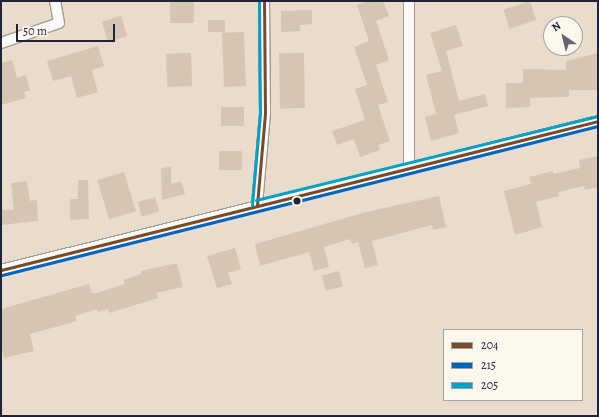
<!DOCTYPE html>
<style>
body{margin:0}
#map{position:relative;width:599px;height:417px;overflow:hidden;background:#e9dccd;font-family:Alegreya,serif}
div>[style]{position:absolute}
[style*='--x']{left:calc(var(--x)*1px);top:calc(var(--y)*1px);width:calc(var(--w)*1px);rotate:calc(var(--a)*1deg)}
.building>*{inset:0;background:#d6c5b2;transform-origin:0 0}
.roads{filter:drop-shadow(1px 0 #a39b95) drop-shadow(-1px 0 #a39b95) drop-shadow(0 1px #a39b95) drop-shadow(0 -1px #a39b95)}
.street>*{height:10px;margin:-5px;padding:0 5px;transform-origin:5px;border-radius:5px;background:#fcfaf8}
.bus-1>*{height:3px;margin:-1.5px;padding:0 1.5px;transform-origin:1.5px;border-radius:1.5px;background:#7a4b2a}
.bus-2>*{height:3px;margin:-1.5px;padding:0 1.5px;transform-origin:1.5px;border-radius:1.5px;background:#0065bd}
.bus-3>*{height:3px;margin:-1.5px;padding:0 1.5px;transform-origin:1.5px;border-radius:1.5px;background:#02a2c7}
.dots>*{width:11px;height:11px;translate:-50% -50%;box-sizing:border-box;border:2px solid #fbf7ec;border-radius:50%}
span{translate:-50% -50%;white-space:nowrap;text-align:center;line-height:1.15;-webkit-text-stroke:4px #fbf7ec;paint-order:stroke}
.frame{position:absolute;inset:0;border:2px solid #22223b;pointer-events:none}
.legend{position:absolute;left:443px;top:329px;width:140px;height:72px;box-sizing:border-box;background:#fbf7ec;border:1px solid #a4a2a5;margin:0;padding:5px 7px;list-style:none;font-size:12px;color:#22223b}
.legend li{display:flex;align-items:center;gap:8px;height:20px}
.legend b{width:20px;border:1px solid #a4a2a5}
.north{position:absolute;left:543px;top:16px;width:40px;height:40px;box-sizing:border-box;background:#fbf7ec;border:1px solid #a4a2a5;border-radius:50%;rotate:325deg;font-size:11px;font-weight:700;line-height:16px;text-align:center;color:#22223b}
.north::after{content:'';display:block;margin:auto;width:14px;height:18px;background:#68636e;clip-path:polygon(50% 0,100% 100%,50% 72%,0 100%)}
.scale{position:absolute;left:16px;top:24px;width:99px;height:18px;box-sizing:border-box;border:2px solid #22223b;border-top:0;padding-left:5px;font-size:12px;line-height:14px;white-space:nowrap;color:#22223b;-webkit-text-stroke:3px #fbf7ec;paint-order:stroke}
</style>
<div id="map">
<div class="building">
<div style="left:170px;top:1px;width:24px;height:22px"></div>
<div style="clip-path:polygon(369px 1px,383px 1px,389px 16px,376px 21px,389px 60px,376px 65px,388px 102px,378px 105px,390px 141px,378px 145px,380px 150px,360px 157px,354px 139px,337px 145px,332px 131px,365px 120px,355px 89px,367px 85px,354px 47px,369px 41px,357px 5px)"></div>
<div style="left:530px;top:1px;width:20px;height:28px;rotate:72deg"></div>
<div style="clip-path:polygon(312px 10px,312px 24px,300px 25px,300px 31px,281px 32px,281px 11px)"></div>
<div style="left:121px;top:16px;width:21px;height:20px;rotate:73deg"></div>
<div style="left:208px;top:20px;width:17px;height:12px"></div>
<div style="clip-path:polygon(456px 25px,463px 46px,446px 51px,459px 101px,485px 94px,488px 106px,454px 115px,459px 133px,431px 141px,425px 117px,436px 114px,426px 75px,442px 71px,430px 33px)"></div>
<div style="left:244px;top:32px;width:54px;height:22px;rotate:88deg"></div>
<div style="clip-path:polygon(98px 46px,104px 66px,92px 70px,98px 92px,77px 98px,71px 76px,53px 81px,47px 61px)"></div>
<div style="left:191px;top:53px;width:33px;height:25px;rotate:88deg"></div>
<div style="left:304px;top:53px;width:55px;height:25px;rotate:89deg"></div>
<div style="clip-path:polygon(598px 53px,598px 90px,569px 90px,569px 97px,530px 98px,530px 107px,506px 108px,506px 83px,523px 83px,523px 69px,566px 70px,566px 61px)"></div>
<div style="clip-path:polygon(12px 60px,17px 78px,26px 75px,30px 90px,24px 92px,26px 98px,1px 105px,1px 63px)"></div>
<div style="left:221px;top:107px;width:23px;height:19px"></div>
<div style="left:242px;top:151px;width:19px;height:23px;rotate:90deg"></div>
<div style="clip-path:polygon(598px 156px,598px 187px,585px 190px,584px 186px,558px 192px,559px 196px,536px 202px,542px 227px,515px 235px,504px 191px,531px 184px,529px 177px,553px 171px,553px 174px,580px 168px,579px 160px)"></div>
<div style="clip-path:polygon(171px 166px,171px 184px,181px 181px,185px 194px,162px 200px,161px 169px)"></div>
<div style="left:124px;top:172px;width:41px;height:28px;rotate:73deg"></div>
<div style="clip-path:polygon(78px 180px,88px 180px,89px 219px,70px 220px,70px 199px,78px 199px)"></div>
<div style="clip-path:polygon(27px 181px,30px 201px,37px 200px,38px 221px,1px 225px,1px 210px,14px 210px,11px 183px)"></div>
<div style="clip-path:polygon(439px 196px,446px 227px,433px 230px,432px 225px,372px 241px,378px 265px,365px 268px,358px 242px,352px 244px,350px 239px,324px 247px,329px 267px,314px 271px,309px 252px,260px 266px,255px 244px,366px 212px)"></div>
<div style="left:155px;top:197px;width:15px;height:18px;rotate:74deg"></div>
<div style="clip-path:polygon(235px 248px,241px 269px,228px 273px,232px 284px,217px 288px,207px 256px)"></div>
<div style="clip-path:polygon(177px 263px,183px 287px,156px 293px,158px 298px,109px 313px,108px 309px,98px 312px,97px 309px,75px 316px,77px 321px,30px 334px,34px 351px,4px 358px,1px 344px,1px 309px,89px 284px,92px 293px,97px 293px,125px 284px,123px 280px,141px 274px,141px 271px)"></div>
<div style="left:339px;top:271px;width:16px;height:18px;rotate:75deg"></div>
</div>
<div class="roads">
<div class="street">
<div style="--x:409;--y:1;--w:167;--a:90"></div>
<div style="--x:1;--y:43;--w:61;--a:-19"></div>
<div style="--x:59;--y:23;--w:22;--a:-100"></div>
<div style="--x:257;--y:205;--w:92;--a:-85"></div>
<div style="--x:265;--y:113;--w:112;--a:-90.5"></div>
<div style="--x:1;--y:270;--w:615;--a:-14.01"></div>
</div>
</div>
<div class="bus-1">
<div style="--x:257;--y:205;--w:92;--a:-85"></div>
<div style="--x:265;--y:113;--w:112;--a:-90.5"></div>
<div style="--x:1;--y:270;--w:615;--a:-14.01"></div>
</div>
<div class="bus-2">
<div style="--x:2;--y:275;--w:614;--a:-14.04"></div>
</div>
<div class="bus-3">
<div style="--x:256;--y:200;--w:351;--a:-13.8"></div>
<div style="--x:252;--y:205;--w:92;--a:-85"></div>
<div style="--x:260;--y:113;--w:112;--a:-90.5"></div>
</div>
<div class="dots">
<div style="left:297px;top:201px;background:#22223b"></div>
</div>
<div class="frame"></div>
<ul class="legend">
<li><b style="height:5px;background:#7a4b2a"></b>204</li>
<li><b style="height:5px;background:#0065bd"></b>215</li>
<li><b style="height:5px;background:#02a2c7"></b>205</li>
</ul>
<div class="north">N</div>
<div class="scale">50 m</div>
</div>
